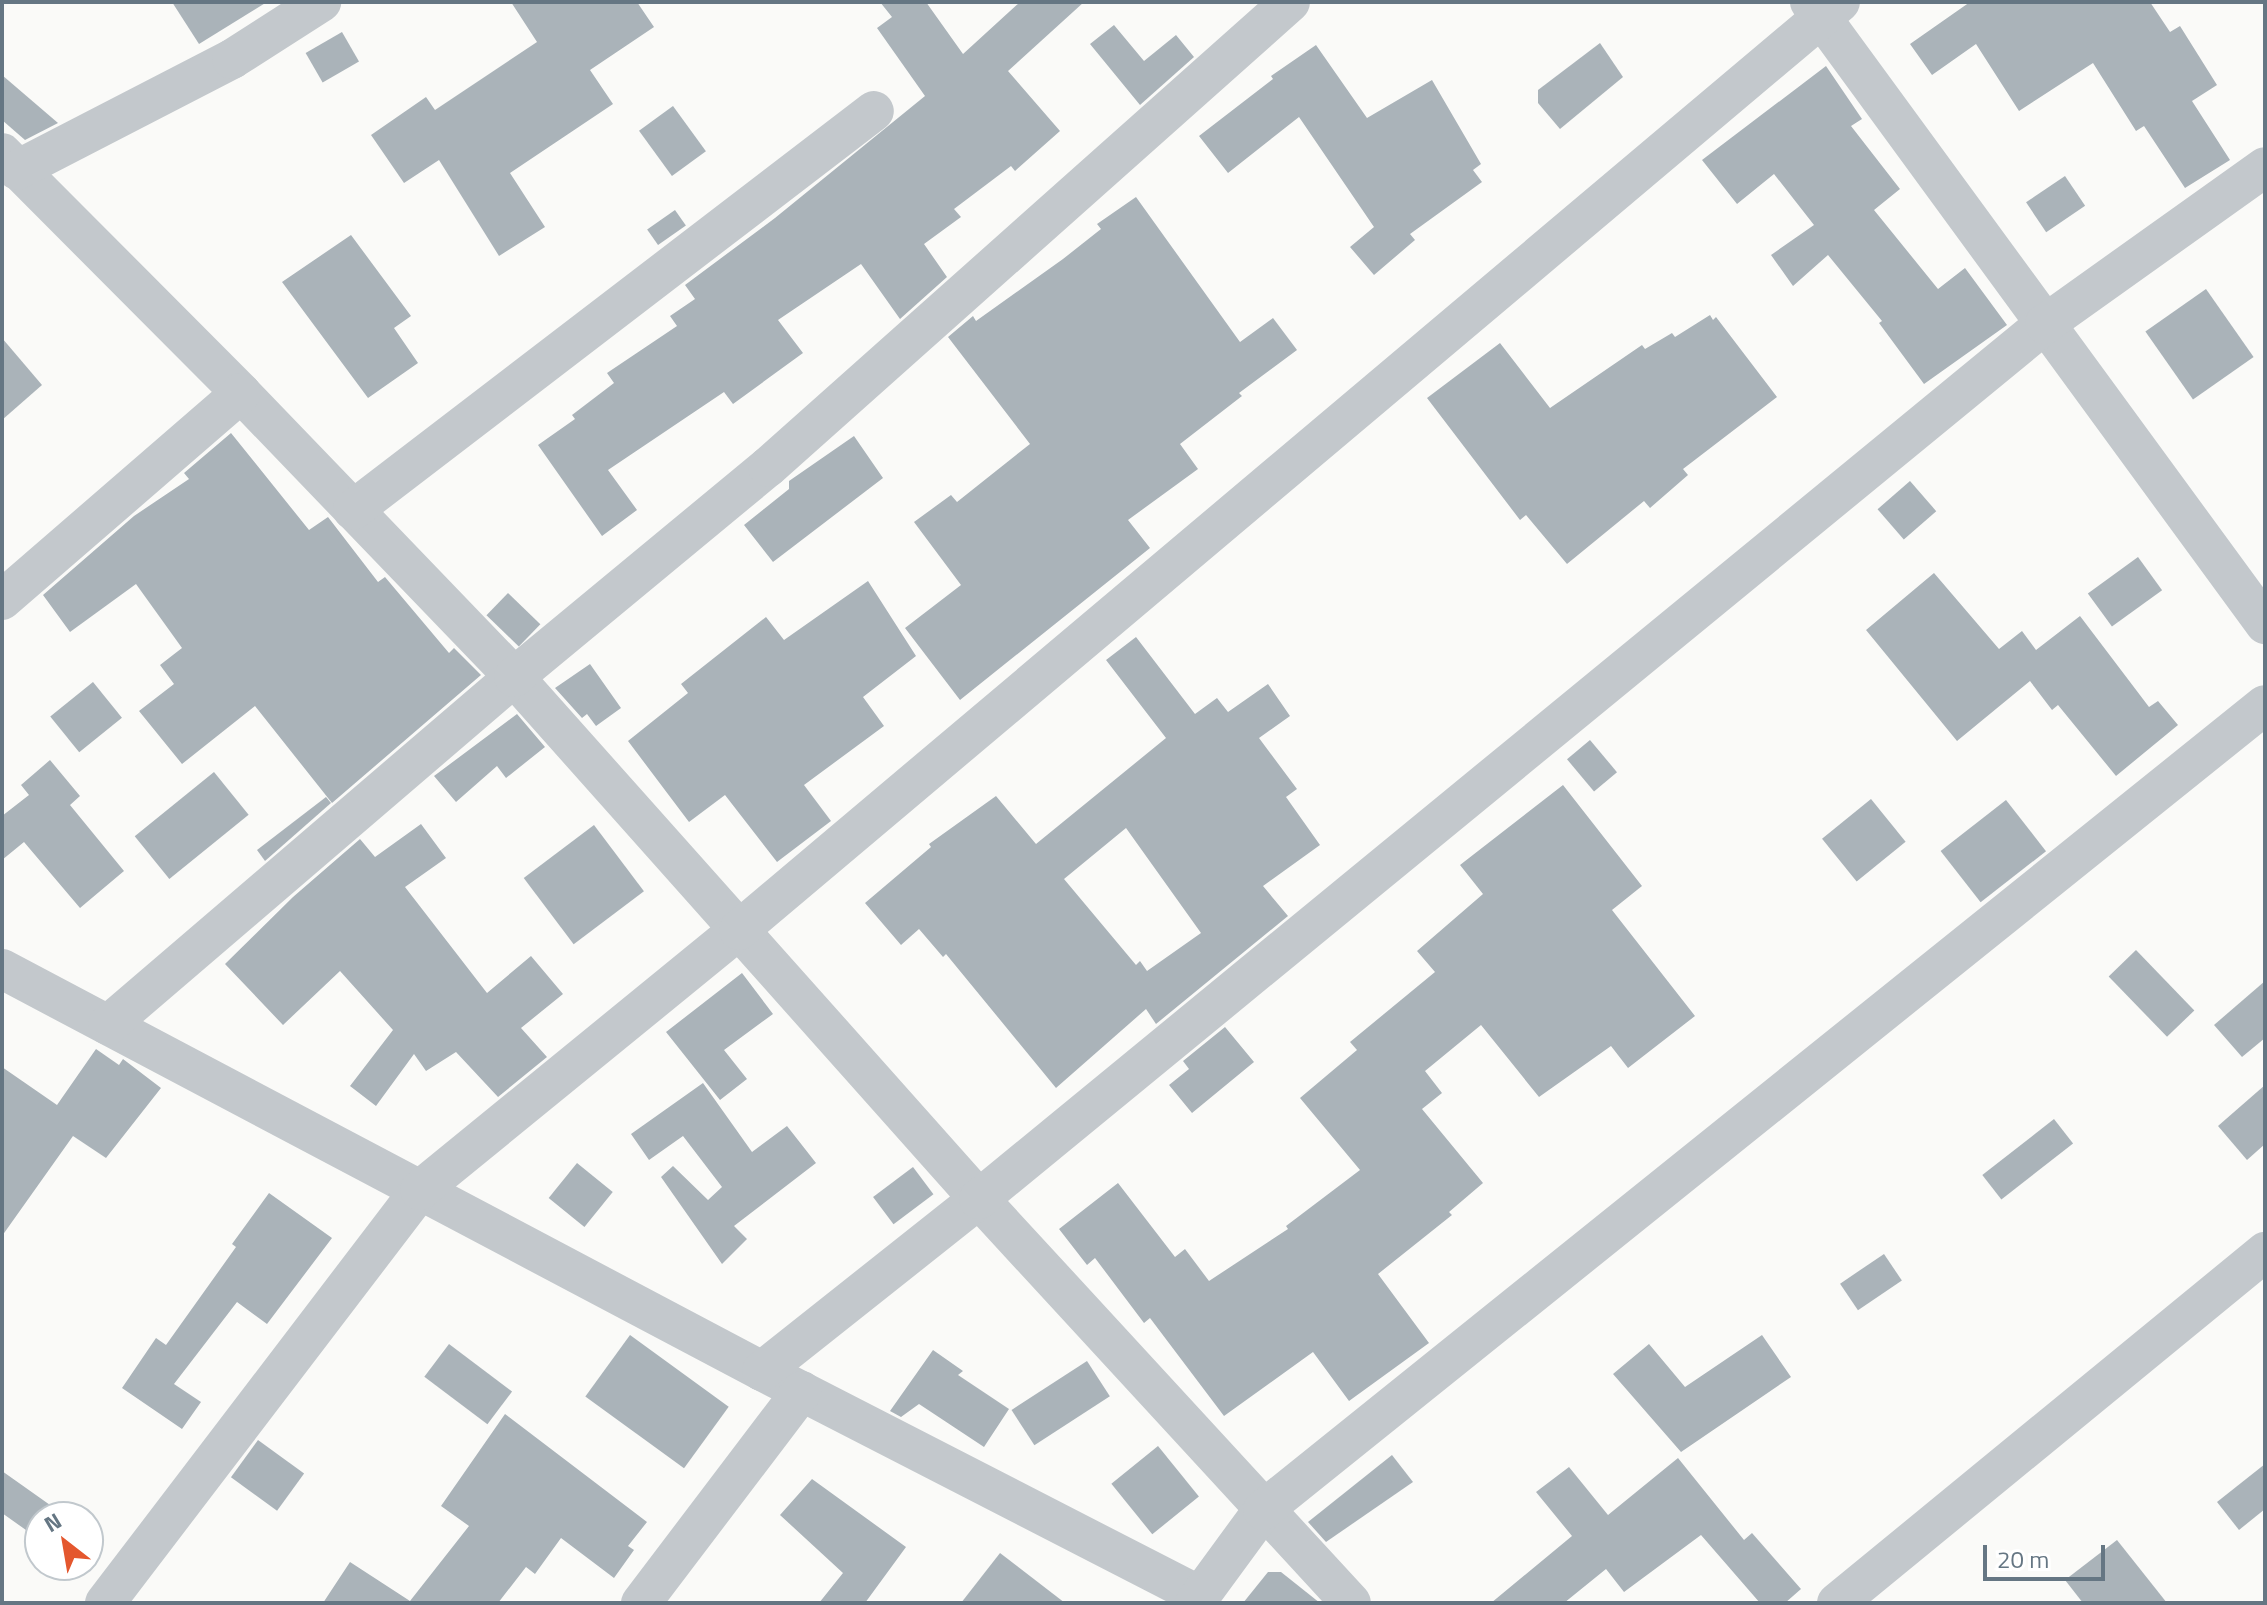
<!DOCTYPE html>
<style>
body{margin:0}
#map{position:relative;width:2267px;height:1605px;overflow:hidden;background:#fafaf8;font-family:"Titillium Web",sans-serif}
div>[style]{position:absolute}
[style*='--x']{left:calc(var(--x)*1px);top:calc(var(--y)*1px);width:calc(var(--w)*1px);rotate:calc(var(--a)*1deg)}
.building>*{inset:0;background:#aab3b9;transform-origin:0 0}
.minor>*{height:40px;margin:-20px;padding:0 20px;transform-origin:20px;border-radius:20px;background:#c3c8cc}
span{translate:-50% -50%;white-space:nowrap;text-align:center;line-height:1.15;-webkit-text-stroke:8px #fff;paint-order:stroke}
.frame{position:absolute;inset:0;border:4px solid #657683;pointer-events:none}
.north{position:absolute;left:24px;top:1501px;width:80px;height:80px;box-sizing:border-box;background:#fff;border:2px solid #c1c8cd;border-radius:50%;rotate:329deg;font-size:22px;font-weight:700;line-height:32px;text-align:center;color:#657683}
.north::after{content:'';display:block;margin:auto;width:28px;height:36px;background:#e4572e;clip-path:polygon(50% 0,100% 100%,50% 72%,0 100%)}
.scale{position:absolute;left:1983px;top:1545px;width:122px;height:36px;box-sizing:border-box;border:4px solid #657683;border-top:0;padding-left:10px;font-size:24px;line-height:28px;white-space:nowrap;color:#657683;-webkit-text-stroke:6px #fff;paint-order:stroke}
</style>
<div id="map">
<div class="building">
<div style="clip-path:polygon(172px 2px,267px 2px,199px 44px)"></div>
<div style="clip-path:polygon(511px 2px,637px 2px,654px 27px,590px 70px,613px 104px,510px 173px,545px 227px,499px 256px,439px 160px,404px 183px,371px 135px,426px 97px,435px 110px,537px 42px)"></div>
<div style="clip-path:polygon(880px 2px,926px 2px,963px 54px,1020px 2px,1084px 2px,1008px 71px,1060px 131px,1015px 171px,1011px 166px,954px 209px,961px 217px,924px 244px,947px 277px,900px 319px,861px 264px,778px 320px,803px 353px,733px 404px,724px 392px,608px 470px,637px 510px,602px 536px,538px 445px,575px 419px,572px 415px,614px 383px,607px 373px,677px 326px,670px 316px,695px 299px,685px 285px,775px 218px,925px 96px,877px 28px,892px 17px)"></div>
<div style="clip-path:polygon(1970px 2px,2150px 2px,2170px 32px,2180px 26px,2217px 85px,2192px 101px,2230px 160px,2185px 188px,2144px 126px,2136px 131px,2093px 63px,2019px 111px,1976px 44px,1932px 75px,1910px 44px)"></div>
<div style="clip-path:polygon(1114px 25px,1144px 61px,1176px 35px,1194px 57px,1140px 105px,1090px 44px)"></div>
<div style="left:342px;top:32px;width:34px;height:42px;rotate:60deg"></div>
<div style="clip-path:polygon(1600px 43px,1623px 77px,1560px 129px,1538px 103px,1538px 90px)"></div>
<div style="clip-path:polygon(1316px 45px,1367px 118px,1432px 80px,1481px 164px,1473px 170px,1482px 182px,1410px 234px,1415px 240px,1374px 275px,1350px 247px,1374px 227px,1299px 117px,1228px 173px,1199px 136px,1273px 79px,1271px 76px)"></div>
<div style="clip-path:polygon(1826px 66px,1862px 119px,1851px 126px,1900px 189px,1874px 210px,1938px 289px,1965px 268px,2007px 325px,1924px 384px,1879px 323px,1882px 321px,1828px 255px,1793px 286px,1771px 255px,1814px 225px,1774px 174px,1737px 204px,1702px 160px)"></div>
<div style="clip-path:polygon(2px 75px,58px 123px,25px 140px,2px 120px)"></div>
<div style="left:673px;top:106px;width:56px;height:42px;rotate:54deg"></div>
<div style="left:2065px;top:176px;width:36px;height:47px;rotate:56deg"></div>
<div style="clip-path:polygon(1136px 197px,1240px 342px,1273px 318px,1297px 350px,1239px 393px,1242px 396px,1180px 444px,1198px 469px,1128px 520px,1150px 548px,960px 700px,905px 628px,961px 585px,914px 522px,951px 495px,957px 502px,1030px 444px,948px 337px,973px 316px,976px 321px,1063px 259px,1101px 229px,1097px 224px)"></div>
<div style="left:675px;top:210px;width:19px;height:34px;rotate:55deg"></div>
<div style="clip-path:polygon(351px 235px,411px 316px,394px 328px,418px 363px,368px 398px,282px 282px)"></div>
<div style="left:2206px;top:289px;width:83px;height:74px;rotate:55deg"></div>
<div style="clip-path:polygon(1710px 315px,1713px 320px,1716px 317px,1777px 397px,1683px 469px,1688px 475px,1650px 508px,1644px 501px,1567px 564px,1526px 515px,1520px 520px,1427px 398px,1500px 343px,1550px 408px,1642px 345px,1645px 349px,1672px 333px,1675px 337px)"></div>
<div style="clip-path:polygon(2px 338px,42px 385px,2px 420px)"></div>
<div style="clip-path:polygon(231px 433px,309px 530px,328px 517px,378px 582px,385px 577px,449px 653px,454px 648px,481px 675px,332px 803px,255px 706px,182px 764px,139px 711px,174px 684px,160px 665px,182px 648px,136px 584px,70px 632px,43px 595px,134px 516px,189px 479px,184px 473px)"></div>
<div style="clip-path:polygon(854px 436px,883px 478px,773px 562px,744px 525px,789px 489px,789px 481px)"></div>
<div style="left:1910px;top:481px;width:40px;height:43px;rotate:49deg"></div>
<div style="left:2138px;top:557px;width:41px;height:62px;rotate:54deg"></div>
<div style="clip-path:polygon(1934px 573px,1999px 649px,2022px 631px,2036px 650px,2080px 616px,2149px 707px,2158px 701px,2178px 725px,2116px 776px,2058px 705px,2052px 710px,2030px 681px,1957px 741px,1866px 630px)"></div>
<div style="clip-path:polygon(868px 581px,916px 656px,863px 697px,884px 726px,804px 785px,831px 821px,777px 862px,725px 795px,689px 822px,628px 741px,688px 693px,681px 684px,766px 617px,784px 640px)"></div>
<div style="left:508px;top:593px;width:45px;height:31px;rotate:44deg"></div>
<div style="clip-path:polygon(evenodd,1136px 637px,1195px 714px,1217px 698px,1228px 712px,1268px 684px,1290px 716px,1259px 738px,1297px 789px,1286px 797px,1320px 845px,1263px 886px,1288px 916px,1156px 1024px,1146px 1009px,1056px 1088px,946px 954px,943px 957px,919px 929px,901px 945px,865px 903px,931px 847px,929px 844px,996px 796px,1036px 844px,1166px 738px,1106px 660px,1136px 637px,1126px 828px,1201px 933px,1147px 971px,1140px 961px,1136px 965px,1064px 879px,1126px 828px)"></div>
<div style="clip-path:polygon(590px 664px,621px 708px,596px 726px,587px 714px,582px 718px,555px 688px)"></div>
<div style="left:93px;top:682px;width:46px;height:55px;rotate:51deg"></div>
<div style="clip-path:polygon(517px 714px,545px 747px,506px 778px,497px 766px,456px 802px,434px 776px)"></div>
<div style="left:1590px;top:740px;width:42px;height:30px;rotate:50deg"></div>
<div style="clip-path:polygon(50px 760px,80px 796px,70px 805px,124px 871px,80px 908px,24px 842px,2px 860px,2px 816px,29px 795px,21px 785px)"></div>
<div style="left:214px;top:772px;width:55px;height:102px;rotate:51deg"></div>
<div style="clip-path:polygon(1563px 785px,1642px 886px,1612px 910px,1695px 1016px,1628px 1068px,1611px 1046px,1539px 1097px,1481px 1025px,1425px 1071px,1442px 1093px,1422px 1109px,1483px 1183px,1449px 1212px,1452px 1215px,1378px 1274px,1429px 1343px,1349px 1401px,1313px 1352px,1224px 1416px,1150px 1318px,1144px 1323px,1095px 1258px,1087px 1265px,1059px 1229px,1118px 1183px,1175px 1257px,1185px 1249px,1209px 1281px,1288px 1229px,1286px 1226px,1360px 1170px,1300px 1098px,1357px 1050px,1350px 1042px,1435px 972px,1417px 951px,1483px 894px,1460px 865px)"></div>
<div style="clip-path:polygon(326px 797px,331px 803px,265px 861px,257px 850px)"></div>
<div style="left:1871px;top:799px;width:55px;height:63px;rotate:51deg"></div>
<div style="left:2006px;top:800px;width:65px;height:83px;rotate:52deg"></div>
<div style="clip-path:polygon(421px 824px,446px 858px,405px 887px,487px 993px,531px 956px,563px 994px,521px 1028px,547px 1057px,498px 1097px,456px 1052px,426px 1071px,414px 1054px,376px 1106px,350px 1086px,393px 1030px,340px 971px,283px 1025px,225px 964px,293px 897px,360px 839px,375px 857px)"></div>
<div style="left:594px;top:825px;width:83px;height:88px;rotate:53deg"></div>
<div style="left:2136px;top:950px;width:84px;height:38px;rotate:46deg"></div>
<div style="clip-path:polygon(742px 973px,773px 1014px,724px 1050px,747px 1079px,720px 1100px,666px 1032px)"></div>
<div style="clip-path:polygon(2265px 981px,2265px 1038px,2242px 1057px,2214px 1025px)"></div>
<div style="clip-path:polygon(1225px 1027px,1254px 1062px,1192px 1113px,1169px 1085px,1189px 1069px,1183px 1061px)"></div>
<div style="clip-path:polygon(96px 1049px,119px 1065px,123px 1059px,161px 1088px,106px 1158px,73px 1136px,2px 1236px,2px 1067px,57px 1105px)"></div>
<div style="clip-path:polygon(703px 1083px,752px 1152px,787px 1126px,816px 1163px,734px 1226px,747px 1239px,722px 1264px,661px 1177px,673px 1166px,708px 1200px,722px 1187px,683px 1136px,649px 1160px,631px 1134px)"></div>
<div style="clip-path:polygon(2265px 1085px,2265px 1144px,2247px 1160px,2218px 1126px)"></div>
<div style="left:2054px;top:1119px;width:31px;height:91px;rotate:52deg"></div>
<div style="left:577px;top:1163px;width:46px;height:45px;rotate:39deg"></div>
<div style="left:913px;top:1167px;width:34px;height:50px;rotate:53deg"></div>
<div style="clip-path:polygon(269px 1193px,332px 1238px,267px 1324px,237px 1302px,174px 1384px,201px 1402px,182px 1429px,122px 1388px,156px 1338px,166px 1345px,236px 1247px,232px 1244px)"></div>
<div style="left:1884px;top:1254px;width:32px;height:53px;rotate:56deg"></div>
<div style="left:630px;top:1335px;width:122px;height:76px;rotate:36deg"></div>
<div style="clip-path:polygon(1762px 1335px,1791px 1377px,1681px 1452px,1613px 1374px,1649px 1344px,1685px 1387px)"></div>
<div style="left:449px;top:1344px;width:79px;height:41px;rotate:37deg"></div>
<div style="clip-path:polygon(933px 1350px,963px 1371px,958px 1375px,1009px 1409px,984px 1447px,919px 1404px,901px 1417px,890px 1411px)"></div>
<div style="left:1087px;top:1361px;width:42px;height:90px;rotate:57deg"></div>
<div style="clip-path:polygon(505px 1414px,647px 1522px,628px 1546px,634px 1550px,614px 1578px,561px 1538px,535px 1574px,526px 1567px,498px 1603px,323px 1603px,350px 1562px,410px 1601px,469px 1526px,441px 1506px)"></div>
<div style="left:258px;top:1440px;width:57px;height:46px;rotate:36deg"></div>
<div style="left:1158px;top:1446px;width:65px;height:60px;rotate:51deg"></div>
<div style="clip-path:polygon(1392px 1455px,1413px 1482px,1326px 1542px,1308px 1522px)"></div>
<div style="clip-path:polygon(1678px 1458px,1744px 1540px,1752px 1533px,1801px 1589px,1785px 1603px,1760px 1603px,1701px 1535px,1624px 1592px,1606px 1569px,1564px 1603px,1491px 1603px,1572px 1536px,1536px 1492px,1569px 1467px,1608px 1515px)"></div>
<div style="clip-path:polygon(2265px 1464px,2265px 1509px,2239px 1530px,2217px 1502px)"></div>
<div style="clip-path:polygon(2px 1471px,67px 1517px,40px 1517px,40px 1540px,2px 1513px)"></div>
<div style="clip-path:polygon(812px 1479px,906px 1547px,865px 1603px,819px 1603px,843px 1573px,780px 1515px)"></div>
<div style="clip-path:polygon(2117px 1540px,2167px 1603px,2083px 1603px,2065px 1580px)"></div>
<div style="clip-path:polygon(1000px 1553px,1065px 1603px,961px 1603px)"></div>
<div style="clip-path:polygon(1268px 1572px,1281px 1572px,1320px 1603px,1243px 1603px)"></div>
</div>
<div class="minor">
<div style="--x:1810;--y:2;--w:771;--a:53.81"></div>
<div style="--x:2;--y:153;--w:339;--a:45.1"></div>
<div style="--x:241;--y:393;--w:394;--a:46.1"></div>
<div style="--x:514;--y:677;--w:699;--a:48.31"></div>
<div style="--x:979;--y:1199;--w:549;--a:47.36"></div>
<div style="--x:17;--y:170;--w:242;--a:-27.3"></div>
<div style="--x:232;--y:59;--w:106;--a:-32.6"></div>
<div style="--x:353;--y:510;--w:656;--a:-37.45"></div>
<div style="--x:2;--y:600;--w:316;--a:-40.9"></div>
<div style="--x:2;--y:969;--w:860;--a:27.88"></div>
<div style="--x:762;--y:1371;--w:492;--a:27.2"></div>
<div style="--x:108;--y:1025;--w:535;--a:-40.6"></div>
<div style="--x:514;--y:677;--w:330;--a:-39.6"></div>
<div style="--x:768;--y:467;--w:699;--a:-41.69"></div>
<div style="--x:762;--y:1371;--w:277;--a:-38.4"></div>
<div style="--x:979;--y:1199;--w:1379;--a:-39.38"></div>
<div style="--x:2045;--y:324;--w:270;--a:-35.5"></div>
<div style="--x:105;--y:1603;--w:519;--a:-52.67"></div>
<div style="--x:420;--y:1190;--w:412;--a:-39.2"></div>
<div style="--x:739;--y:930;--w:1440;--a:-40.13"></div>
<div style="--x:641;--y:1603;--w:266;--a:-52.8"></div>
<div style="--x:1195;--y:1603;--w:115;--a:-53.8"></div>
<div style="--x:1263;--y:1510;--w:1285;--a:-38.78"></div>
<div style="--x:1837;--y:1603;--w:554;--a:-39.35"></div>
</div>
<div class="frame"></div>
<div class="north">N</div>
<div class="scale">20 m</div>
</div>
